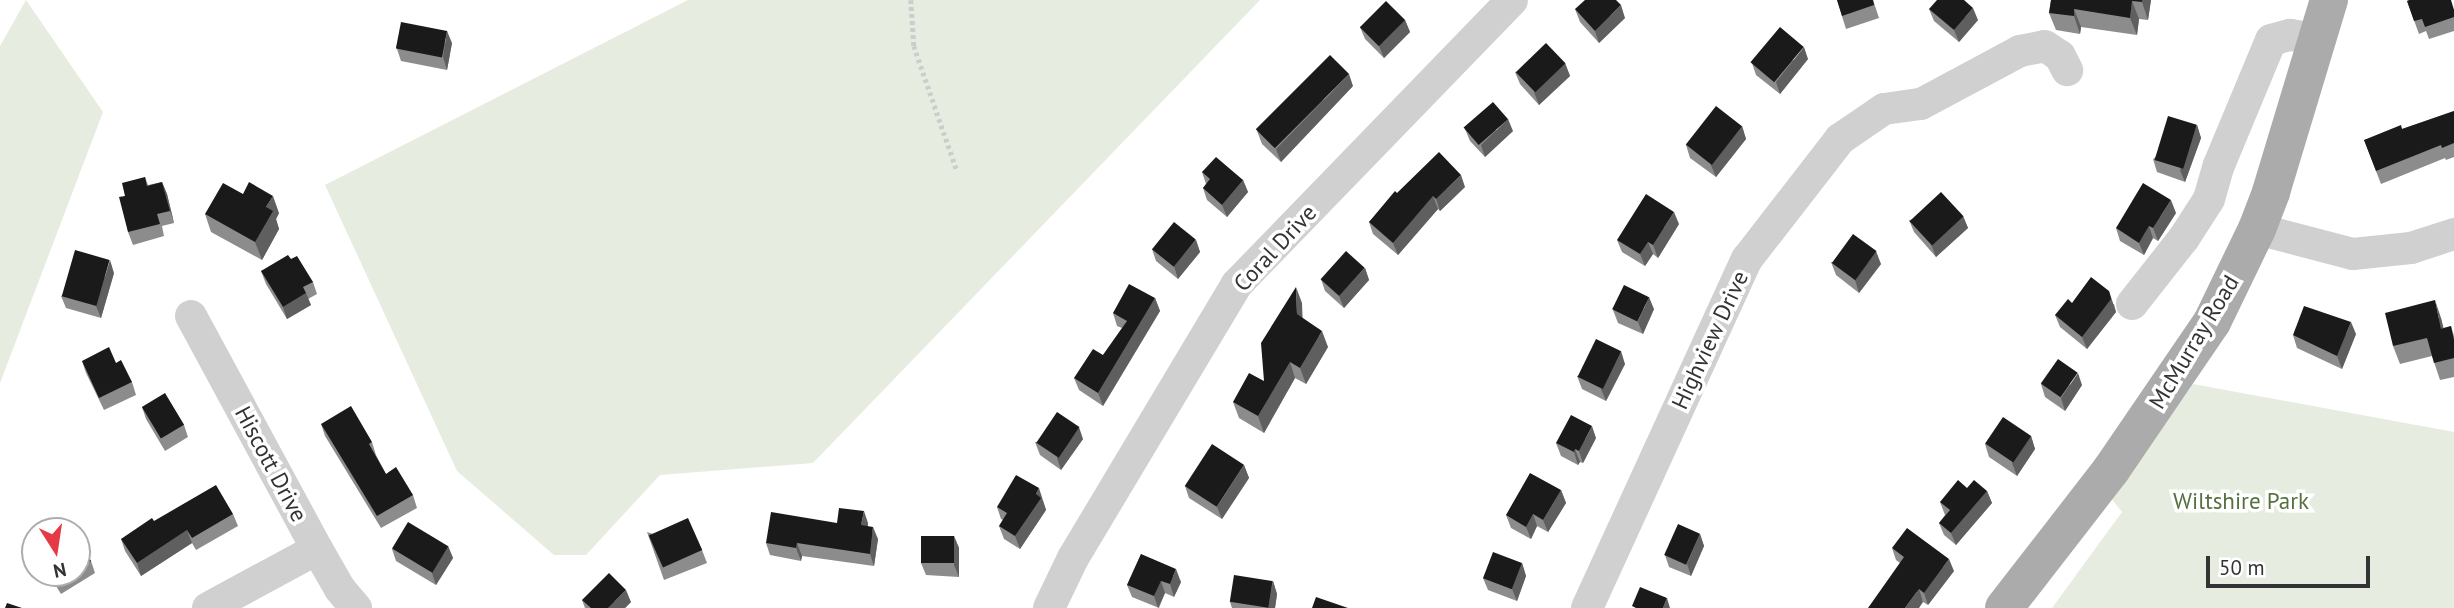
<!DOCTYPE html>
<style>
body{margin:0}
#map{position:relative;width:2454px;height:608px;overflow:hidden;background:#fff;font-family:"PT Sans",sans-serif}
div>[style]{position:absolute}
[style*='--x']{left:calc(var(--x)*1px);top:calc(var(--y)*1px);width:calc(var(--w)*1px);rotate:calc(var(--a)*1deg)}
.green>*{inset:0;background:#e6ecdf}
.path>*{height:4.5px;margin-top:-2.25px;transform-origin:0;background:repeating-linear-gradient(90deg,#cdcdcd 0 3.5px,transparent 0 7px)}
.minor>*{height:32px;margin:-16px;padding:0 16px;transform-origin:16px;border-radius:16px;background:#d0d0d0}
.major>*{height:38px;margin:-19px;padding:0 19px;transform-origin:19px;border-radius:19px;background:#ababab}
.wall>*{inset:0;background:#8c8c8c}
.shaded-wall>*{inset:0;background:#5f5f5f}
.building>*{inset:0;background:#1a1a1a;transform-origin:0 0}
span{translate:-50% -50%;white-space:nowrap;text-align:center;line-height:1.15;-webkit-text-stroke:7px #fff;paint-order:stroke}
.street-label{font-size:23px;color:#333}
.park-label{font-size:23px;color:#56703f}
.north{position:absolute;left:21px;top:517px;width:70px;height:70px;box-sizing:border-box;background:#fff;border:2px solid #adadad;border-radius:50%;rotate:168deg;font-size:19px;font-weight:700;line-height:28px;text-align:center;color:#333}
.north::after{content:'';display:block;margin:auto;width:24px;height:32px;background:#e63946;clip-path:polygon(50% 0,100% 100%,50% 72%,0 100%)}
.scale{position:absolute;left:2206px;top:556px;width:164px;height:32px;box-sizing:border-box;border:4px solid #333;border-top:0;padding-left:9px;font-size:21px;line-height:24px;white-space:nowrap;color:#333;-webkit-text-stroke:5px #fff;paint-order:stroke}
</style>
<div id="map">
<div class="green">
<div style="clip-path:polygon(26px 0,103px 112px,0 383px,0 46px)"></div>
<div style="clip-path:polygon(688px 0,1260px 0,813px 463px,660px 475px,586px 555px,554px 555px,457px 471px,325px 185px)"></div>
<div style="clip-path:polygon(2193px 384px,2454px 432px,2454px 608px,2052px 608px,2122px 512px,2111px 498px)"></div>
</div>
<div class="path">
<div style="--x:911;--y:0;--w:46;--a:86.3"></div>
<div style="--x:914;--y:46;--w:132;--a:71"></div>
</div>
<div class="minor">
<div style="--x:2257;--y:229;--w:99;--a:14.6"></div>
<div style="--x:2353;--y:254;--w:58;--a:-5.9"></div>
<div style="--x:2411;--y:248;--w:45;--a:-18"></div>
<div style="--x:2132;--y:304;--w:84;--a:-51.8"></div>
<div style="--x:2184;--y:238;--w:46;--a:-57.3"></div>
<div style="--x:2209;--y:199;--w:35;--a:-74"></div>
<div style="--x:2219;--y:165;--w:135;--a:-67.4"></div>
<div style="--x:2271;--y:40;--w:20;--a:-15"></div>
<div style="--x:2290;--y:35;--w:28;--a:8"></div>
<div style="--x:191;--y:316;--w:265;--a:61.6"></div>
<div style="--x:317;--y:549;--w:46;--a:60.1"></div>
<div style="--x:340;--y:589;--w:25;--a:50"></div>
<div style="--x:208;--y:608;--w:124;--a:-28.4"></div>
<div style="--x:1049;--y:608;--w:55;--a:-64.4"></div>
<div style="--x:1073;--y:558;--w:319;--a:-59.1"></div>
<div style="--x:1237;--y:284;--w:395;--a:-45.9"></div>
<div style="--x:1587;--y:608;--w:384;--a:-65.4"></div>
<div style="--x:1747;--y:259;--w:152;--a:-52.2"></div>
<div style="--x:1840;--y:139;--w:53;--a:-34.3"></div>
<div style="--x:1884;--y:109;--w:37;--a:-8"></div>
<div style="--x:1921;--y:104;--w:112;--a:-28.2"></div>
<div style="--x:2020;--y:51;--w:25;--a:-11"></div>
<div style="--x:2045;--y:46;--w:18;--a:34"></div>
<div style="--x:2060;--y:56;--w:16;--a:63"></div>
</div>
<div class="major">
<div style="--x:2004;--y:608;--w:175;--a:-52.2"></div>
<div style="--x:2111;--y:470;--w:179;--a:-55.7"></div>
<div style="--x:2212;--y:322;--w:103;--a:-64.2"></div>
<div style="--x:2257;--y:229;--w:40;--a:-69"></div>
<div style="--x:2271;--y:192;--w:201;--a:-73.2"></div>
</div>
<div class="wall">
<div style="clip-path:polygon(1837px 0,1873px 0,1879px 18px,1846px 29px)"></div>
<div style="clip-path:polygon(2051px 0,2151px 0,2148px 20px,2139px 19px,2137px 35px,2081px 27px,2080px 34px,2056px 30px,2049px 13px)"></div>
<div style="clip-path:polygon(2407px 1px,2454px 9px,2454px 31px,2429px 39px,2426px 31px,2419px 34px)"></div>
<div style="clip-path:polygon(1575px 9px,1625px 18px,1599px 43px,1580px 22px)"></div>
<div style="clip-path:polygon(1929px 9px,1978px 20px,1959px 42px,1934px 21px)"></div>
<div style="clip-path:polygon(1405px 20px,1410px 32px,1384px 58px,1365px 39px,1360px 27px)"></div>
<div style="clip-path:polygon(452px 43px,447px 70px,401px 61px,397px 49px)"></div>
<div style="clip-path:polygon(1808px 59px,1780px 94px,1756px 75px,1752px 63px)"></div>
<div style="clip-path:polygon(1565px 63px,1570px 76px,1539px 105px,1520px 84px,1515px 72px)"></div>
<div style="clip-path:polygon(1353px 86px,1281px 162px,1262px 144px,1257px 131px)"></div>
<div style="clip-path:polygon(2454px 111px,2454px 157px,2446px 160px,2445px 158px,2381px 184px,2364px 140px,2402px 129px)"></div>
<div style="clip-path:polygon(2197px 125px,2201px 138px,2185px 182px,2157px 172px,2153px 159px)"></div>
<div style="clip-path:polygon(1742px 126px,1746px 139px,1716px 177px,1690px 158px,1686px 145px)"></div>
<div style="clip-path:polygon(1465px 129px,1513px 131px,1485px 157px,1470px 141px)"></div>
<div style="clip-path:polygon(1202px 172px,1243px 180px,1248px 192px,1227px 217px,1207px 200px,1203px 188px,1206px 184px)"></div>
<div style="clip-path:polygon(145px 177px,148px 185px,162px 182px,167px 194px,174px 223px,162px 226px,164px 236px,133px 245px,128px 232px,125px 196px)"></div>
<div style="clip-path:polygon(1465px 187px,1440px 211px,1438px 209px,1398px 255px,1373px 234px,1369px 222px,1397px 193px)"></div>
<div style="clip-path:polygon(279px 213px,276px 219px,279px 229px,262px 260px,211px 232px,205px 214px)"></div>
<div style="clip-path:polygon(2176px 213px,2158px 241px,2153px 238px,2144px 255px,2120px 241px,2116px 228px)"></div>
<div style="clip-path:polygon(1963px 216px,1968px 228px,1936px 257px,1914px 232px,1909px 220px)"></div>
<div style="clip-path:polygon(1679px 224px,1658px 258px,1653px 254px,1645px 266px,1622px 252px,1617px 240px)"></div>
<div style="clip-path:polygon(1196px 240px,1200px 252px,1178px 279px,1156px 261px,1152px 249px)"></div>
<div style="clip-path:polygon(291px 259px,313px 282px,317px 294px,308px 299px,311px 305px,287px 319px,266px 284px,261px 271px)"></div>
<div style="clip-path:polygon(1831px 262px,1881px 264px,1859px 293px,1836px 275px)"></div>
<div style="clip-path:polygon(1365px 268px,1369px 280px,1344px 308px,1325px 291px,1321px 279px)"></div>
<div style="clip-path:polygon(114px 273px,101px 318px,66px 308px,61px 296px)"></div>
<div style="clip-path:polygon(1155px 298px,1160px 311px,1103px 406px,1079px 390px,1074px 378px,1103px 355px,1122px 328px,1117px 326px,1113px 313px)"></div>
<div style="clip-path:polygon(1302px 303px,1302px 318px,1328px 347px,1306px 384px,1295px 378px,1264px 433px,1239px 418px,1233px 402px,1264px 381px)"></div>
<div style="clip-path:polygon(2072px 303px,2114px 304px,2116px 312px,2087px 349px,2060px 327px,2055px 315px)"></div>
<div style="clip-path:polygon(1654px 309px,1643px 334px,1618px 323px,1613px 310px)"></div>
<div style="clip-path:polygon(2441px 318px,2443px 328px,2451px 326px,2454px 336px,2454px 377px,2440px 380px,2432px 356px,2400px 364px,2393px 346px)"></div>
<div style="clip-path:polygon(2356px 334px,2342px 369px,2297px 348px,2293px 335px)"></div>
<div style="clip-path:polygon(82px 361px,116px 363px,132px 382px,136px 395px,104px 410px,86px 373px)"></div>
<div style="clip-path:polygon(1625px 364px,1606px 401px,1582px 389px,1577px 376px)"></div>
<div style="clip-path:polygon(2041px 384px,2082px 385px,2065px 411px,2045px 397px)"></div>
<div style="clip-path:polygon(142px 407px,184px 425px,188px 437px,165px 451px,146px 419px)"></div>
<div style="clip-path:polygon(321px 424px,372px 442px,376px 455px,386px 474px,413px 495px,417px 508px,381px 528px,325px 436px)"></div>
<div style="clip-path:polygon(2031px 436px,2035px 449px,2017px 476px,1989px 457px,1985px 444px)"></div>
<div style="clip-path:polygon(1596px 438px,1583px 463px,1580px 462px,1578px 465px,1561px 456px,1556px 443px)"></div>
<div style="clip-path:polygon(1083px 439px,1061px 470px,1040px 455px,1035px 442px)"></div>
<div style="clip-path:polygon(1244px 465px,1249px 478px,1222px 519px,1189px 498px,1185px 486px)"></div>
<div style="clip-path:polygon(1967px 488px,1987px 491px,1992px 503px,1956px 545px,1944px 535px,1939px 523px,1945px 515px,1940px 502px)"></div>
<div style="clip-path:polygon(1561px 490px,1566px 503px,1548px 532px,1537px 526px,1531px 539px,1511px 528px,1506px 515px)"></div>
<div style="clip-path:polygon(1043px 501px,1046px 510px,1020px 549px,1004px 539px,999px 526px,1003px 520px,1001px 519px,997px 507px)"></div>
<div style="clip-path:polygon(233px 514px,238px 526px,196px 550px,192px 543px,141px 576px,125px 551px,121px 539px,154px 521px)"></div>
<div style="clip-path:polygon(837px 523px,868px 523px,868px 526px,878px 539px,874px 566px,802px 556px,801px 561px,770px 555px,766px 543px)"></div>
<div style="clip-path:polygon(647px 532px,702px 550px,707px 563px,664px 580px)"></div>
<div style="clip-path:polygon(1700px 534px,1704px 546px,1691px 576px,1669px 567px,1665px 555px)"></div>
<div style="clip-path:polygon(954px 536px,959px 548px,959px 577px,926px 575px,921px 563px)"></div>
<div style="clip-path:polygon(77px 538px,91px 561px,95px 573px,61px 594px,48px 573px,77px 573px)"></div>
<div style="clip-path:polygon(448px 546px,453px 558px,436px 585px,396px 561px,392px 549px)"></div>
<div style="clip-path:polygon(1892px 548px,1954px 571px,1928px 605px,1923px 602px,1900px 563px,1896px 560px)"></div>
<div style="clip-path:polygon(1141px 554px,1181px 582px,1174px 597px,1165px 593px,1159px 608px,1132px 597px,1127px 585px)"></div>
<div style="clip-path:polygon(1522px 563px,1526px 576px,1517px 601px,1488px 590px,1483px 578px)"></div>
<div style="clip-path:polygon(1273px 581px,1277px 594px,1275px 608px,1232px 608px,1230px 602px)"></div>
<div style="clip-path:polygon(582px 600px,631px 602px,625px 608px,585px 608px)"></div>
</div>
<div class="shaded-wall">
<div style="clip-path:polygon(2142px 0,2151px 0,2148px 20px,2142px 2px)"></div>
<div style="clip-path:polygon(2132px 1px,2139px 19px,2137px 35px,2130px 18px)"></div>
<div style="clip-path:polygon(1621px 5px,1625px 18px,1599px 43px,1595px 31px)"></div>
<div style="clip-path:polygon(1973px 8px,1978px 20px,1959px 42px,1954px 30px)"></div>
<div style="clip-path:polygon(2074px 9px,2081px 27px,2080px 34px,2074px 16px)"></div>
<div style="clip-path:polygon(1405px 20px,1410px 32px,1384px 58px,1379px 46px)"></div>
<div style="clip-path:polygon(447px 31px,452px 43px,447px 70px,443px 57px)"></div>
<div style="clip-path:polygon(1804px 47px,1808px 59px,1780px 94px,1776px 82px)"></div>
<div style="clip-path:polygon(1565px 63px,1570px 76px,1539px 105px,1534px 92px)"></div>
<div style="clip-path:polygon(1349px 74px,1353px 86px,1281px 162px,1276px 149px)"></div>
<div style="clip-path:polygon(1508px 119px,1513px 131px,1485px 157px,1481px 145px)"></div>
<div style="clip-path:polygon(2197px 125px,2201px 138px,2185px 182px,2180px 170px)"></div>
<div style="clip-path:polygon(1742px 126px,1746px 139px,1716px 177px,1711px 165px)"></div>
<div style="clip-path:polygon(1461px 175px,1465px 187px,1440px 211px,1436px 199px)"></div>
<div style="clip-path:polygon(1243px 180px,1248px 192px,1227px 217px,1222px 205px)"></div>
<div style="clip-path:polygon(162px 182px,167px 194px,174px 223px,170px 211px)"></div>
<div style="clip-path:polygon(273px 196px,279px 213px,276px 219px,279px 229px,262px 260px,255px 242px,266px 207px)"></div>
<div style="clip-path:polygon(1433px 196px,1438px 209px,1398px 255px,1393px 243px)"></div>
<div style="clip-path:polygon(2171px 200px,2176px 213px,2158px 241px,2153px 228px)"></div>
<div style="clip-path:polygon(1674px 212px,1679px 224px,1658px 258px,1653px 245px)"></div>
<div style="clip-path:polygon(1963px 216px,1968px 228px,1936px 257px,1931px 244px)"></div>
<div style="clip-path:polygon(2149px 226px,2153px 238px,2144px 255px,2139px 243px)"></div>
<div style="clip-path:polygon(1196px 240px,1200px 252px,1178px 279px,1174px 266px)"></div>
<div style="clip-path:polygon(1648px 242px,1653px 254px,1645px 266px,1640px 254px)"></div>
<div style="clip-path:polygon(1876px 251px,1881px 264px,1859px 293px,1855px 280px)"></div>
<div style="clip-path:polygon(110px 260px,114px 273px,101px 318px,96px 306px)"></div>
<div style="clip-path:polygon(1365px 268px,1369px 280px,1344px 308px,1339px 296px)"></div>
<div style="clip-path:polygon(1296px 287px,1302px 303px,1303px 330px,1297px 314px)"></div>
<div style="clip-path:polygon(2109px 291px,2116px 312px,2087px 349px,2082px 337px)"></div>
<div style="clip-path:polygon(306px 293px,311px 305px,287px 319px,283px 307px)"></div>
<div style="clip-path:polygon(1649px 297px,1654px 309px,1643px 334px,1638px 322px)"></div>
<div style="clip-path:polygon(1155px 298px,1160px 311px,1103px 406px,1098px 393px)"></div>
<div style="clip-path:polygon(2435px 300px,2441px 318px,2448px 346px,2441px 329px)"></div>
<div style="clip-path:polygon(2351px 322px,2356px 334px,2342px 369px,2337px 356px)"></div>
<div style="clip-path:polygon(1322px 331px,1328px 347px,1306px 384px,1300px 368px)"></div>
<div style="clip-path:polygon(1621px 351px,1625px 364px,1606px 401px,1601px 389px)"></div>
<div style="clip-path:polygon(1290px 362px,1295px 378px,1264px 433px,1258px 416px)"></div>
<div style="clip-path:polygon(2078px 373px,2082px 385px,2065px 411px,2061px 398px)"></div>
<div style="clip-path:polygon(1592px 426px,1596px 438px,1583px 463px,1579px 451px)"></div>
<div style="clip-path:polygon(1079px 427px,1083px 439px,1061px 470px,1057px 458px)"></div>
<div style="clip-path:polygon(2031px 436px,2035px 449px,2017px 476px,2012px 463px)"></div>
<div style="clip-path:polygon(1575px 449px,1580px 462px,1578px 465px,1574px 452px)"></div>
<div style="clip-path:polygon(1244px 465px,1249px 478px,1222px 519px,1217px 507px)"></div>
<div style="clip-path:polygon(1039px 488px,1046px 510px,1020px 549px,1015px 536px)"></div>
<div style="clip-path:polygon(1561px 490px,1566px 503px,1548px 532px,1543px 520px)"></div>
<div style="clip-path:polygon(1987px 491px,1992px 503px,1956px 545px,1951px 533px)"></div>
<div style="clip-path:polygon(864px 511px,868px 523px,866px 538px,861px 525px)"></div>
<div style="clip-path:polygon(1533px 514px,1537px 526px,1531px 539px,1526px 527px)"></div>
<div style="clip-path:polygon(873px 527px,878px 539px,874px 566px,870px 554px)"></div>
<div style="clip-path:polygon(187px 530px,192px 543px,141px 576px,137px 563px)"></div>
<div style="clip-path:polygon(1700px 534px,1704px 546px,1691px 576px,1687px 564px)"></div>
<div style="clip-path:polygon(954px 536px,959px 548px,959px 577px,954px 565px)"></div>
<div style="clip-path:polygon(797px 543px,802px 556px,801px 561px,796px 548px)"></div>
<div style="clip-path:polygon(448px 546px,453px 558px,436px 585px,432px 573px)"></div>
<div style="clip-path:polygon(1949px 559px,1954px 571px,1928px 605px,1924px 593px)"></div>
<div style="clip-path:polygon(1522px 563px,1526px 576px,1517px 601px,1512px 589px)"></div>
<div style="clip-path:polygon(1176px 569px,1181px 582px,1174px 597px,1170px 584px)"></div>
<div style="clip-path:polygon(1161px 581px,1165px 593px,1158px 608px,1154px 596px)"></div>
<div style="clip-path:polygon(1273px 581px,1277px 594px,1275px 608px,1268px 608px)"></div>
<div style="clip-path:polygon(1919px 589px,1923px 602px,1919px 608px,1905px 608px)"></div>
<div style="clip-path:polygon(626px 590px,631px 602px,625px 608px,608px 608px)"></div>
<div style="clip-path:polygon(1667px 598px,1670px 608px,1663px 608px)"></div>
</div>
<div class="building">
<div style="clip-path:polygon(1585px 0,1616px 0,1621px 5px,1595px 31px,1575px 9px)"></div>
<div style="clip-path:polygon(1837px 0,1873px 0,1874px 5px,1842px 16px)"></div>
<div style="clip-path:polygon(1937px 0,1964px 0,1973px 8px,1954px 30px,1929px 9px)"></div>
<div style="clip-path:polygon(2051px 0,2142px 0,2142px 2px,2132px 1px,2130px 18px,2074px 9px,2074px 16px,2049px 13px)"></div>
<div style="clip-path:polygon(2409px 0,2451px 0,2454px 10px,2454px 17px,2425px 27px,2422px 19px,2414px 21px,2407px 1px)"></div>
<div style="left:1386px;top:1px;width:27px;height:37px;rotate:45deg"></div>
<div style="left:401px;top:22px;width:47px;height:27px;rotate:11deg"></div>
<div style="left:1780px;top:27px;width:31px;height:46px;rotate:40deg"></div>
<div style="left:1546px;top:43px;width:28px;height:42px;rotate:46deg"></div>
<div style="left:1330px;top:55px;width:27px;height:105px;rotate:45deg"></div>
<div style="left:1493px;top:102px;width:23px;height:39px;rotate:49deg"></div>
<div style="left:1716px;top:106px;width:33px;height:49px;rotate:38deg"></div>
<div style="clip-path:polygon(2454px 111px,2454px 143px,2442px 148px,2441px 145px,2376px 171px,2364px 140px,2401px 125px,2402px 129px)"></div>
<div style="left:2168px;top:116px;width:30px;height:46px;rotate:17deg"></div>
<div style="clip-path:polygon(1439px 152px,1461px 175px,1436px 199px,1433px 196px,1393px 243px,1369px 222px,1395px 191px,1397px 193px)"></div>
<div style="clip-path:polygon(1216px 157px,1243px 180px,1222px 205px,1203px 188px,1210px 179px,1202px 172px)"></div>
<div style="clip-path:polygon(145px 177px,147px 186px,162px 182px,170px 211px,157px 214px,160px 224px,128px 232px,119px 197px,125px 196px,122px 183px)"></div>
<div style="clip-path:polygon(249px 182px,273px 196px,266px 207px,273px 211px,255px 242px,205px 214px,223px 183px,243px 194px)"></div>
<div style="clip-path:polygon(2143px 183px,2171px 200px,2153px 228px,2149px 226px,2139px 243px,2116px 228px)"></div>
<div style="left:1941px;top:192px;width:33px;height:43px;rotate:47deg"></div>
<div style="clip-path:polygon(1646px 194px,1674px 212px,1653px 245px,1648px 242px,1640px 254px,1617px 240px)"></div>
<div style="left:1174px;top:222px;width:28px;height:35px;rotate:39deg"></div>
<div style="left:1853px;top:234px;width:29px;height:36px;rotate:36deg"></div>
<div style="left:75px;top:250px;width:36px;height:48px;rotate:16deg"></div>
<div style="left:1346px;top:251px;width:25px;height:38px;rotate:42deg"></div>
<div style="clip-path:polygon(288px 255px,291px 259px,297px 256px,313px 282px,303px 287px,306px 293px,283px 307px,261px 271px)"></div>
<div style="clip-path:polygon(2091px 277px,2109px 291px,2111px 299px,2082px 337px,2055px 315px,2068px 299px,2072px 303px)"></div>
<div style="clip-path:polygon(1129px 284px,1155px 298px,1098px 393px,1074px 378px,1093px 349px,1103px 355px,1127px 321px,1113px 313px)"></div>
<div style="left:1624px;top:285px;width:28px;height:27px;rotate:26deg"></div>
<div style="clip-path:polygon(1296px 287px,1297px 314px,1322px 331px,1300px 368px,1290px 362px,1258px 416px,1233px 402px,1249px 373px,1264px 381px,1261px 343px)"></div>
<div style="clip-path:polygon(2435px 300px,2441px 329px,2451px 326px,2454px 340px,2454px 358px,2434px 363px,2427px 338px,2393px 346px,2385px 313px)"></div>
<div style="clip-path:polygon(2304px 306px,2351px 322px,2337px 356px,2293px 335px)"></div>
<div style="left:1596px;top:339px;width:28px;height:42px;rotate:26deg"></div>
<div style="clip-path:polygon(109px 347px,116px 363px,121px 360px,132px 382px,99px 398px,82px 361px)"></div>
<div style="left:2058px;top:359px;width:24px;height:30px;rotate:35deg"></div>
<div style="left:165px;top:393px;width:37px;height:27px;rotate:59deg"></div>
<div style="clip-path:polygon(351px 406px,372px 442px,369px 444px,386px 474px,396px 467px,413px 495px,377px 516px,321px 424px)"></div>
<div style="left:1057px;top:412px;width:27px;height:37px;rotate:34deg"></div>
<div style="clip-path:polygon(1571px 415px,1592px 426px,1579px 451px,1575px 449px,1574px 452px,1556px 443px)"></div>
<div style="left:2003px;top:417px;width:34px;height:32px;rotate:34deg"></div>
<div style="left:1212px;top:444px;width:38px;height:50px;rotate:33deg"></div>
<div style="clip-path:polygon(1530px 473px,1561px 490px,1543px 520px,1533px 514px,1526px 527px,1506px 515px)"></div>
<div style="clip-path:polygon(1016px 475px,1039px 488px,1036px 494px,1041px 498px,1015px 536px,999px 526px,1007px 513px,997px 507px)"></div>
<div style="clip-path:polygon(1958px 480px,1967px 488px,1974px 480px,1987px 491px,1951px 533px,1939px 523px,1950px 510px,1940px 502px)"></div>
<div style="clip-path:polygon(216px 485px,233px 514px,192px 538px,187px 530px,137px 563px,121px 539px,152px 518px,154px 521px)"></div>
<div style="clip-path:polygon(839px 508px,864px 511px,861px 525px,873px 527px,870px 554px,797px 543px,796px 548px,766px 543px,771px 512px,837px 523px)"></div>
<div style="left:688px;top:518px;width:35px;height:43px;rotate:66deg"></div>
<div style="left:408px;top:522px;width:47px;height:31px;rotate:31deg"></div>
<div style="left:1678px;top:524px;width:24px;height:34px;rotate:24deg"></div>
<div style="clip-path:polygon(1907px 528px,1949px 559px,1924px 593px,1919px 589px,1905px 608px,1868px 608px,1904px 557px,1892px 548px)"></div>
<div style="left:921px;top:536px;width:33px;height:27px"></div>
<div style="clip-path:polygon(77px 538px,91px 561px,77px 569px)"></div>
<div style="left:1493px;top:552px;width:31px;height:28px;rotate:21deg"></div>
<div style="clip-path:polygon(1141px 554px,1176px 569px,1170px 584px,1161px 581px,1154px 596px,1127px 585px)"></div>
<div style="clip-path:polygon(51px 573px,70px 573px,57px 581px)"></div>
<div style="clip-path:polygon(609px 573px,626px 590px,608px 608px,591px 608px,582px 600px)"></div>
<div style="left:1234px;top:575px;width:39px;height:27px;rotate:9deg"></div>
<div style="clip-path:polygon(1640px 587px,1667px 598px,1663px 608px,1636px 608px,1632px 606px)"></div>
<div style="clip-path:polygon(1316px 597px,1348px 608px,1312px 608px)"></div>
<div style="clip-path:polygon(7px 603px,22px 608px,5px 608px)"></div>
</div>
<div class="street-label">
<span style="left:1275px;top:248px;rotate:-47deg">Coral Drive</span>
<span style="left:1710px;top:340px;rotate:-65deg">Highview Drive</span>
<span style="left:2194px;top:342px;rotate:-59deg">McMurray Road</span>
<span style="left:271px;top:464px;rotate:62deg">Hiscott Drive</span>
</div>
<div class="park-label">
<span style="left:2241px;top:501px">Wiltshire Park</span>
</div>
<div class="north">N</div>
<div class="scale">50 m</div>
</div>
